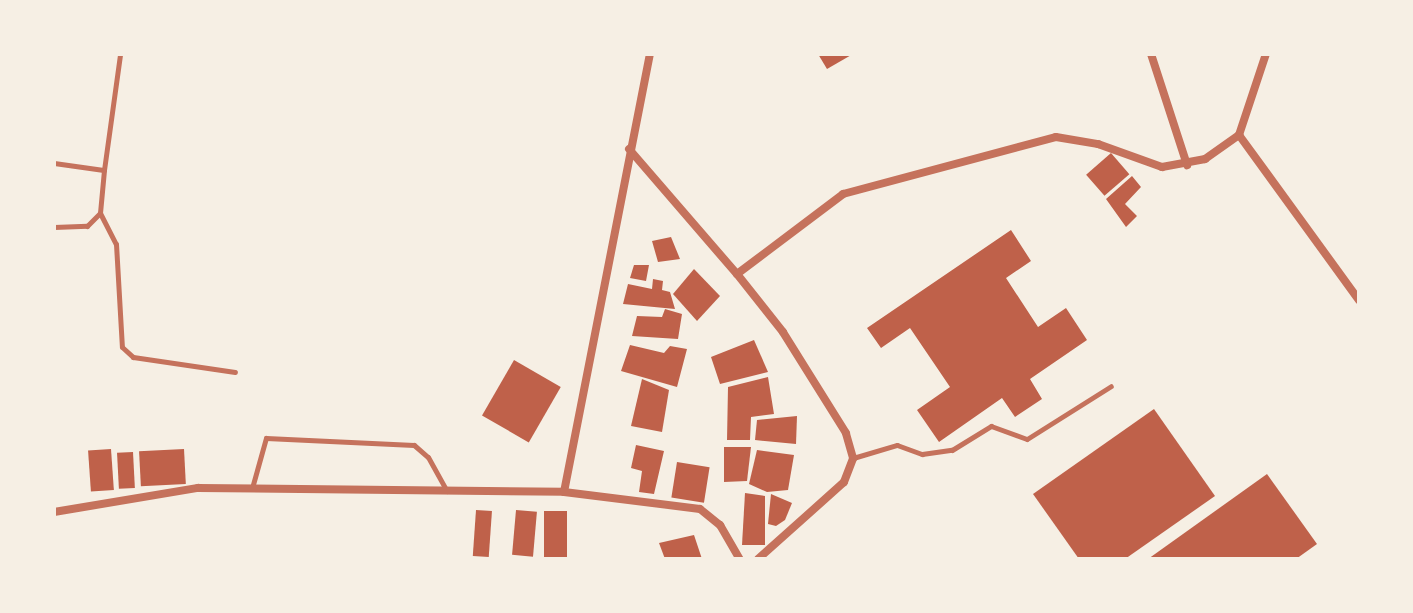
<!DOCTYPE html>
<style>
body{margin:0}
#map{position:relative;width:1413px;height:613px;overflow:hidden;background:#f6efe4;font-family:"PT Sans",sans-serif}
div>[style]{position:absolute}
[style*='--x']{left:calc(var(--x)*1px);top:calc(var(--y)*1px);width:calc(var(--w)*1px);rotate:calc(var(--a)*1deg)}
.building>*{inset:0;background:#bf614a;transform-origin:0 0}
.service>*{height:5px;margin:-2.5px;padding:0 2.5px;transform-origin:2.5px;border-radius:2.5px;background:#c5725c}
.minor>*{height:8px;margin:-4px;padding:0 4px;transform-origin:4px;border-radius:4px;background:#c5725c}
span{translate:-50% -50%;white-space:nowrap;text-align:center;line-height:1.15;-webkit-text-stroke:6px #f6efe4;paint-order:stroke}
.frame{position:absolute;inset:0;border:56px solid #f6efe4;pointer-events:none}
</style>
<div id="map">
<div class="building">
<div style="clip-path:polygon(818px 54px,853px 54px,827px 69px)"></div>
<div style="left:1111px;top:153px;width:28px;height:33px;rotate:49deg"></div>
<div style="clip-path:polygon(1132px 176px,1141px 187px,1125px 204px,1137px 216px,1126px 227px,1106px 199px)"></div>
<div style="clip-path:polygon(1011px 230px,1031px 261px,1006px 278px,1038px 327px,1066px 308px,1087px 340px,1030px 379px,1042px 399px,1015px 417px,1002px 398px,939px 442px,917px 410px,950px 387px,910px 328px,881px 348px,867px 328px)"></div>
<div style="clip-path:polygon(671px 237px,680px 259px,658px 262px,652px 241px)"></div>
<div style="clip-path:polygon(634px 265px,649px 265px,646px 281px,630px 278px)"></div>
<div style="clip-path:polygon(694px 269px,720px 296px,697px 321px,673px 294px)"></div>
<div style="clip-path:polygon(653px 279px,663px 281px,662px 290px,670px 292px,675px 309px,623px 304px,628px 284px,652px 289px)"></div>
<div style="clip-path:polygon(665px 309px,682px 314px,678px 339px,632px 336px,637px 316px,662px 317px)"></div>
<div style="clip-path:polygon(754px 340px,768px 372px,720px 384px,711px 357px)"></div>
<div style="clip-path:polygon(630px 345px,664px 353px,670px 346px,687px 349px,677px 387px,621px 371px)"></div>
<div style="left:514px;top:360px;width:54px;height:64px;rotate:30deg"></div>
<div style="clip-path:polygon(768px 377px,774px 414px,751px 417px,750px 440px,727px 440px,728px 387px)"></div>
<div style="clip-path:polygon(642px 379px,669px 390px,662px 432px,631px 426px)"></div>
<div style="clip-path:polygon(1154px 409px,1215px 496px,1125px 559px,1079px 559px,1033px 494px)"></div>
<div style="clip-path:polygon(797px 416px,796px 444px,755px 440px,757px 420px)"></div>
<div style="clip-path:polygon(636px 445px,664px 451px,654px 494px,639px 492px,642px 471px,631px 468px)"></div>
<div style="clip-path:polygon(724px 447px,751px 447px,747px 481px,724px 482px)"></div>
<div style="left:111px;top:449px;width:41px;height:23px;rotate:86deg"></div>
<div style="left:184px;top:449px;width:35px;height:45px;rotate:87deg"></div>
<div style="clip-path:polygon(757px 450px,794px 455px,788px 490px,767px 492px,749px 484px)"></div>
<div style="left:133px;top:452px;width:36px;height:16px;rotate:87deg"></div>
<div style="left:677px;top:462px;width:33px;height:36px;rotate:9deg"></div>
<div style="clip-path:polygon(1267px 474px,1317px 544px,1296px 559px,1148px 559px)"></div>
<div style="clip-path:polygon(745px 493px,765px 496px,765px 545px,742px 545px)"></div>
<div style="clip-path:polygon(771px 494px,792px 503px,785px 520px,776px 526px,768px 524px)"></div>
<div style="left:476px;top:510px;width:16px;height:46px;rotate:4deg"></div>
<div style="left:516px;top:510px;width:21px;height:45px;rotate:5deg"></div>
<div style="left:544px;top:511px;width:23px;height:48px"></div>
<div style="clip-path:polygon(694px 535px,702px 559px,665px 559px,659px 543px)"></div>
</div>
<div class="service">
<div style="--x:54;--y:163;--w:50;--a:8"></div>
<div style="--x:104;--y:170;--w:117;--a:-82.1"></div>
<div style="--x:100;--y:213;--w:35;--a:63"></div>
<div style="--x:116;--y:244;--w:103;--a:86.7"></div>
<div style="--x:122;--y:347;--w:15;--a:42"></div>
<div style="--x:133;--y:357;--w:103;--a:8.4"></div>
<div style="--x:54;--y:227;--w:33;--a:-2"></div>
<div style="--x:87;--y:226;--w:18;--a:-45"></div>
<div style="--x:100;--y:213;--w:43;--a:-84.7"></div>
<div style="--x:853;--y:458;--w:46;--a:-16.5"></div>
<div style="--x:897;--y:445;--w:27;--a:20"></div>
<div style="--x:922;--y:454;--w:30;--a:-8"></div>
<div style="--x:952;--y:450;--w:46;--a:-31.6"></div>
<div style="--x:991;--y:426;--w:38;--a:20"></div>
<div style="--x:1027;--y:439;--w:99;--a:-32.2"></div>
<div style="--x:252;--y:488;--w:52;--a:-74.4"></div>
<div style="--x:266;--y:438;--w:148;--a:2.7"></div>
<div style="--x:414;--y:445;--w:18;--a:41"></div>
<div style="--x:428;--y:457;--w:39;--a:61"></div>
</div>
<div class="minor">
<div style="--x:1151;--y:54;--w:117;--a:72"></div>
<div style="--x:1239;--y:135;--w:85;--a:-71.6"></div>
<div style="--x:629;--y:149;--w:165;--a:49.2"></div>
<div style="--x:564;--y:492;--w:446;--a:-78.9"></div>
<div style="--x:54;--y:512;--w:146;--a:-9.5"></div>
<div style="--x:198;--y:488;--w:366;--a:0.6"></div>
<div style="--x:564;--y:492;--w:137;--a:7.1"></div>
<div style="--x:700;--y:509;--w:26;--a:39"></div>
<div style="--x:720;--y:525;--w:39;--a:60"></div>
<div style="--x:758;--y:559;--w:115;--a:-41.8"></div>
<div style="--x:844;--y:482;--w:26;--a:-69"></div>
<div style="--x:853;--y:458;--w:26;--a:-106"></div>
<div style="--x:846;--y:433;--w:119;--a:-122"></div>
<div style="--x:783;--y:332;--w:74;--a:-128.4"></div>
<div style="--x:737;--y:274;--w:133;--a:-37"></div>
<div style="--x:843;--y:194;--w:220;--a:-15"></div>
<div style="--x:1056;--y:137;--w:43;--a:9.5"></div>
<div style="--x:1098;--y:144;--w:68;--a:19.8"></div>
<div style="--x:1162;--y:167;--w:44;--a:-10.5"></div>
<div style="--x:1205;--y:159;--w:42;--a:-35.2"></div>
<div style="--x:1239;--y:135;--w:204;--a:54"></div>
</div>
<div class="frame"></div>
</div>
